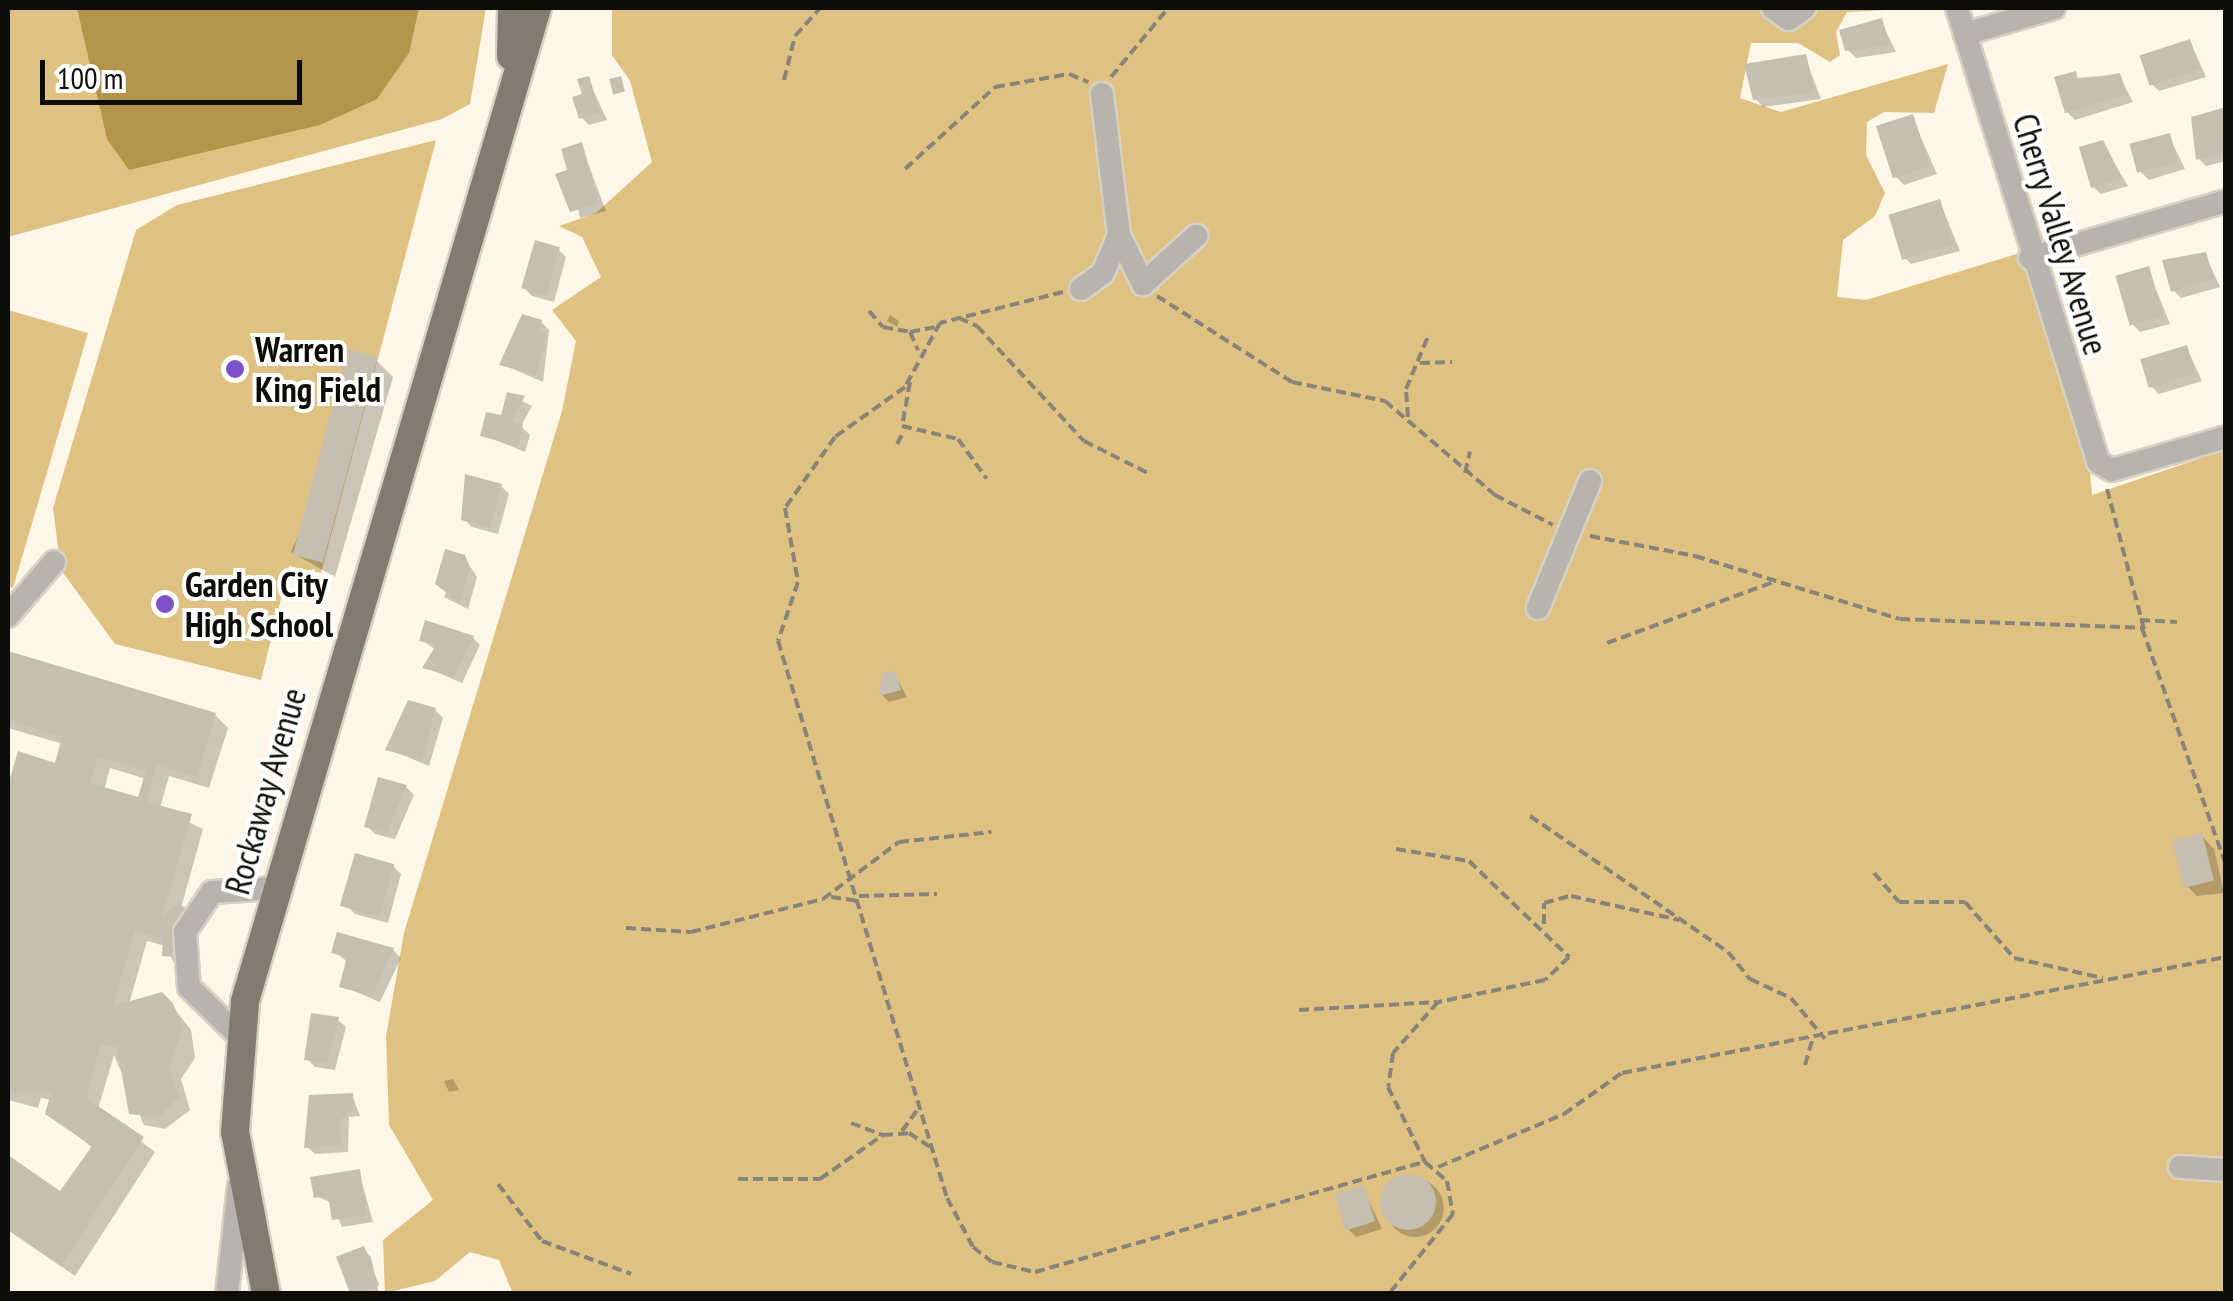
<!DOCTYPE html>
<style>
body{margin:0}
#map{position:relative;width:2233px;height:1301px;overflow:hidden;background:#fef7e7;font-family:"PT Sans Narrow",sans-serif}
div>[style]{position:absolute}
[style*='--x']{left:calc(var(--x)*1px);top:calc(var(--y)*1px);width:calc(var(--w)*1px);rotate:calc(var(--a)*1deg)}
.green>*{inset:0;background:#dfc282}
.water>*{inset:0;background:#b39449}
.shadow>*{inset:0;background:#0003}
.round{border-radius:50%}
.building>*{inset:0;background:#c6bfb0;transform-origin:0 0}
.path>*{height:4px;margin-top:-2px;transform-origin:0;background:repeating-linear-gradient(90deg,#898479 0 10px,transparent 0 15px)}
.roads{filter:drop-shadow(2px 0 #d8d1c3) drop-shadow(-2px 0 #d8d1c3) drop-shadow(0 2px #d8d1c3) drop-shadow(0 -2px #d8d1c3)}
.minor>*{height:22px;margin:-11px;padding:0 11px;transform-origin:11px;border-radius:11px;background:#b7b4ad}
.major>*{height:28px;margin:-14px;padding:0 14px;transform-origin:14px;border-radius:14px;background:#827c70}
.dots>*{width:28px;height:28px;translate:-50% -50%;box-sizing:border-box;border:5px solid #fff;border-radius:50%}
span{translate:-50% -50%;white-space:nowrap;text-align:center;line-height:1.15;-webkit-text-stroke:8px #fff;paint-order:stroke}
.street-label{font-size:35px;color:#0e0c07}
.poi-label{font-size:35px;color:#0e0c07;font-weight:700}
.left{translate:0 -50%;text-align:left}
.frame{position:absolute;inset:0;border:10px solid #0e0c07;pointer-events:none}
.scale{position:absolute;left:40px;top:60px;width:262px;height:45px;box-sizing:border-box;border:5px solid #0e0c07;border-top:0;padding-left:12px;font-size:30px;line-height:35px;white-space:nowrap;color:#0e0c07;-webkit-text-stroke:8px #fff;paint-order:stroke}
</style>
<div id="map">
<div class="green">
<div style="clip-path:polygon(8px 8px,486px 8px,470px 104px,442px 119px,8px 237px)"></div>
<div style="clip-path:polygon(612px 8px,1926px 8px,1847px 12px,1836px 32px,1840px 55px,1830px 62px,1798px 43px,1751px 43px,1740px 98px,1781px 112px,1948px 64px,1934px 113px,1884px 112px,1867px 122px,1866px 155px,1885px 193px,1875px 216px,1843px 240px,1837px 297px,1866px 300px,2020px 253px,2089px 460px,2092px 495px,2225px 450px,2225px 1293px,513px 1294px,499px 1260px,470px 1252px,435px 1281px,385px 1293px,383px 1240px,433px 1200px,389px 1125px,386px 1036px,404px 933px,562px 411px,576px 341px,552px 310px,601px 277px,582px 237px,559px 226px,596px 213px,652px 162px,630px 81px,612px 55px)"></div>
<div style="clip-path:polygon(436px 140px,321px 573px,289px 566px,261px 680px,115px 644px,61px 570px,53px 508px,136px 230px,177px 205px)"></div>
<div style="clip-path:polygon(8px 310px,88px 333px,13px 588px,8px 586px)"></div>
</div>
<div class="water">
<div style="clip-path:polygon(77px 8px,419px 8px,409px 53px,377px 99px,320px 125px,129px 170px,107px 139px)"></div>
</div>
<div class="shadow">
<div style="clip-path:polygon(1881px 21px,1896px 52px,1856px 58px,1848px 50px)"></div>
<div style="clip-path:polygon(2190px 41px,2206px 77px,2159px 91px,2151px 83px)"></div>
<div style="clip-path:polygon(1805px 57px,1821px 99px,1763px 107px,1755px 98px)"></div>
<div style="clip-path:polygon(2119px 75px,2133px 102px,2075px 120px,2067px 112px,2058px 79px)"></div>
<div style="clip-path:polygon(588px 79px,607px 120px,589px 125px,581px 117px)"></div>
<div style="clip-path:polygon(2226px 111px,2226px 161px,2206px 166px,2199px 159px)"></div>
<div style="clip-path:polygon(1912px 117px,1937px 174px,1904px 185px,1896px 177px)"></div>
<div style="clip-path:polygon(2169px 136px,2185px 169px,2149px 180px,2141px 172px)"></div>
<div style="clip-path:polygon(2102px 143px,2128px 186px,2101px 194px,2093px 187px)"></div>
<div style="clip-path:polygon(581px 145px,606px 211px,580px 218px,570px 172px)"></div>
<div style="clip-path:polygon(1940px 202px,1960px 251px,1911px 264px,1903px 256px)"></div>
<div style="clip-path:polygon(558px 249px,566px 257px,554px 302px,532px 296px,524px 288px)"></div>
<div style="clip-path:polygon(2205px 254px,2220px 287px,2181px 298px,2173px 290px)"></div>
<div style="clip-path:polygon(2148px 269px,2170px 324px,2140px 332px,2132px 324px)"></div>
<div style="clip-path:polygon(890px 315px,899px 321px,897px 327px,887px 321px)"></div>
<div style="clip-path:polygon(541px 322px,549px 330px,543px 382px,502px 364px)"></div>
<div style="clip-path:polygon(2187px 348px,2202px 381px,2159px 394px,2151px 386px)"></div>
<div style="clip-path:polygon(376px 360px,393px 377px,335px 577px,291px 552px)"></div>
<div style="clip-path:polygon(509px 395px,532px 406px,521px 426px,530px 435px,525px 452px,483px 435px,502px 418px)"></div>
<div style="clip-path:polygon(501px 486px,509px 494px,498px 534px,472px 527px,464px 519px)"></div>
<div style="clip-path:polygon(464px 557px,477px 577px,468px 609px,444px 597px)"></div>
<div style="clip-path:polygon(473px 638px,480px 645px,462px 683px,425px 667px,436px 650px,422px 640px)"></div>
<div style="clip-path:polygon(evenodd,8px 653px,215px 715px,228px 728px,209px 788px,169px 776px,160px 808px,203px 829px,181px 908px,177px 968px,165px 946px,147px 941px,129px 1004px,174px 1008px,191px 1030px,195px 1058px,181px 1079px,190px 1110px,165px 1129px,144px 1125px,114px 1055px,98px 1109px,155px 1152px,75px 1276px,8px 1230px,8px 1158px,61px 1195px,93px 1148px,48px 1113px,51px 1100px,41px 1098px,38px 1108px,8px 1100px,8px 801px,19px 754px,56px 766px,63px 744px,8px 728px,8px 653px,110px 768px,146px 779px,140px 800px,104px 790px,110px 768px)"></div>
<div style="clip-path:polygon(894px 673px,907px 697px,889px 702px,882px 695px)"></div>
<div style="clip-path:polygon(435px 710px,443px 718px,429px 766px,388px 749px)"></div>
<div style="clip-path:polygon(406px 787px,414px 795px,395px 839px,375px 834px,367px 826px)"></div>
<div style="clip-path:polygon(2202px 836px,2214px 849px,2224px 893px,2197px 896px,2184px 883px)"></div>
<div style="clip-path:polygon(393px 866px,401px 874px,388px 923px,355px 914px,347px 906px)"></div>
<div style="clip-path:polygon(393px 950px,401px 958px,380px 1002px,342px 986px,348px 962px,334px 952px)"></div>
<div style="clip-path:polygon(338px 1020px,346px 1027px,335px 1070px,315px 1067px,307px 1059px)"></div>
<div style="clip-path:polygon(444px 1081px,453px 1079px,459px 1090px,449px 1092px)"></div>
<div style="clip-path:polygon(352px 1095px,360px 1116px,349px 1117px,348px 1152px,315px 1154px,307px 1147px)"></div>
<div style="clip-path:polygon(359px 1172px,373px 1222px,342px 1227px,332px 1203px,316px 1196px)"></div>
<div class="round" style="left:1386px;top:1179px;width:58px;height:58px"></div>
<div style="clip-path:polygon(1363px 1188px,1382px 1229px,1356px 1237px,1348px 1229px)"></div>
<div style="clip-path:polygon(364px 1249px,371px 1257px,379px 1294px,352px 1294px,339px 1258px)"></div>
</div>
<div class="building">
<div style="clip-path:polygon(1882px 18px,1890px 45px,1845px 51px,1839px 30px)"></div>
<div style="left:2190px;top:39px;width:32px;height:53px;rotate:72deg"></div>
<div style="clip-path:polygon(1806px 54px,1815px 92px,1753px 100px,1744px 64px)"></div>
<div style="clip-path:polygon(2076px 71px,2078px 80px,2120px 73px,2127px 94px,2065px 113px,2054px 77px)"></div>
<div style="clip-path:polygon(589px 76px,600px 112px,579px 119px,572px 97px,582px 94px,577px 79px)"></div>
<div style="left:621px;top:76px;width:16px;height:12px;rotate:76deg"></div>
<div style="clip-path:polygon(2226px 107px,2226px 151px,2196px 160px,2191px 117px)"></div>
<div style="left:1913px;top:114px;width:55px;height:39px;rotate:72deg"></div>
<div style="left:2170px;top:133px;width:30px;height:42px;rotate:75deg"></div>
<div style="clip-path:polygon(2103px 140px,2122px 178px,2091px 188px,2079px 147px)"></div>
<div style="clip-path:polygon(582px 142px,599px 203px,570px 212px,555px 174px,567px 170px,561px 149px)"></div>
<div style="left:1940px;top:199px;width:47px;height:54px;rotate:73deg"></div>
<div style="left:535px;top:240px;width:26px;height:50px;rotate:16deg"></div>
<div style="clip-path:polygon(2206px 252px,2214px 279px,2171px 292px,2162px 260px)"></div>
<div style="left:2149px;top:266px;width:52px;height:35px;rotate:74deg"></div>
<div style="clip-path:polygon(522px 314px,542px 320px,539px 332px,547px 335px,536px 375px,499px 365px)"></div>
<div style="left:2187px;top:345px;width:30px;height:49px;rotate:73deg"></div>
<div style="left:348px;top:349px;width:31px;height:213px;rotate:15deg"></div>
<div style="clip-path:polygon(507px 392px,525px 396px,512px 422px,523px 424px,517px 446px,480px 436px,486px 412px,501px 415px)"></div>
<div style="clip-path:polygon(465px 474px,502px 484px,490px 528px,461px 520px)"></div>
<div style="clip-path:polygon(445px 549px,465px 555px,470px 568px,460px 603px,435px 584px)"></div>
<div style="clip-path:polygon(425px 620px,474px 636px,454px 677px,422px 668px,436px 645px,419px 641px)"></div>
<div style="clip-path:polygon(evenodd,8px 651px,216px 713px,197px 777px,157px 765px,146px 802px,192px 814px,162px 917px,178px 903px,187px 909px,175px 957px,162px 956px,163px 938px,135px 930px,113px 1006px,162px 992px,173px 1003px,183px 1028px,169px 1066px,179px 1097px,159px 1117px,129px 1114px,117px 1047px,101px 1044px,86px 1098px,144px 1137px,61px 1266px,8px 1230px,8px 1155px,60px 1191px,92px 1146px,45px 1114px,51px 1093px,8px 1092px,8px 785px,18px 751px,55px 763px,62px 737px,8px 720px,8px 651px,98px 757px,146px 771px,138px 797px,90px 783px,98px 757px)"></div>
<div style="clip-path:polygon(895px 670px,901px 690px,879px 696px,882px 674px)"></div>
<div style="clip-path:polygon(408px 700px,436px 708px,422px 760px,385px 750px)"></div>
<div style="clip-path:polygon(378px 777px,407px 785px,387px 833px,364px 827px)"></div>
<div style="left:2202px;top:833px;width:49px;height:31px;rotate:76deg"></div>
<div style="left:355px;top:853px;width:41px;height:55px;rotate:16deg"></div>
<div style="clip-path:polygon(337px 932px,394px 948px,372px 996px,339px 987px,347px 957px,331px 953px)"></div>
<div style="clip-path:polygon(311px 1013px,339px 1017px,327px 1063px,304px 1060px)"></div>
<div style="clip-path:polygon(353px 1093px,354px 1109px,340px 1120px,341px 1145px,304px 1148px,309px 1095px)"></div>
<div style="clip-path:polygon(360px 1169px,367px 1215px,332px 1220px,328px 1196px,314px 1198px,310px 1177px)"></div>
<div class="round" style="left:1380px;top:1174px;width:56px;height:56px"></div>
<div style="left:1364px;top:1185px;width:38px;height:31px;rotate:73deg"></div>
<div style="left:364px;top:1246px;width:42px;height:30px;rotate:69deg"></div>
</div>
<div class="path">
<div style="--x:1111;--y:77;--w:89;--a:-50.4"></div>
<div style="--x:784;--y:80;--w:45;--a:-76"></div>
<div style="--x:795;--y:36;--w:38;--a:-48"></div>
<div style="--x:905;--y:169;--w:122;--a:-42.3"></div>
<div style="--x:995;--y:87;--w:75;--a:-10"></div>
<div style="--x:1069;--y:74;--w:21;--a:23"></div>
<div style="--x:1063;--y:292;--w:127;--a:165.9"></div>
<div style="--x:940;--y:323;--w:73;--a:118.7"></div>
<div style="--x:905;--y:387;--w:86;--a:144.5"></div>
<div style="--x:835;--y:437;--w:87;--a:125.2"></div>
<div style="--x:785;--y:508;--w:75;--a:80"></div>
<div style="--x:798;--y:582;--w:62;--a:108.7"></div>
<div style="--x:778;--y:641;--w:582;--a:73.12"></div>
<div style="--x:947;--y:1198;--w:55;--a:62"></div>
<div style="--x:973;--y:1247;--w:24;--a:38"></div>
<div style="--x:992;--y:1262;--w:44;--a:13.1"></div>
<div style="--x:1035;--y:1272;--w:405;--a:-15.8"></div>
<div style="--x:1425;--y:1162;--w:29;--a:41"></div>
<div style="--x:1447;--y:1181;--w:34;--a:80"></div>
<div style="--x:1453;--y:1214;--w:102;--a:128.7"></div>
<div style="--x:1157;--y:296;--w:160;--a:32.5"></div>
<div style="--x:1292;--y:382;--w:95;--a:11.5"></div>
<div style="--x:1385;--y:401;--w:145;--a:40.5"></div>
<div style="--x:1495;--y:495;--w:65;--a:27.3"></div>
<div style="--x:869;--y:311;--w:21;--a:49"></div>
<div style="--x:883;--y:327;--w:27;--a:10"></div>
<div style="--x:910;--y:332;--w:20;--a:66"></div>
<div style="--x:959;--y:318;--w:20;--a:24"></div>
<div style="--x:977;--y:326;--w:157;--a:47.1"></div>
<div style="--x:1084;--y:441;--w:72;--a:26.6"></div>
<div style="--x:910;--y:332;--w:25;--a:-11"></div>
<div style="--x:1420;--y:363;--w:32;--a:-2"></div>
<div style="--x:910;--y:382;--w:45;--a:100.3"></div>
<div style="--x:902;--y:426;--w:57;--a:13.1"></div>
<div style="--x:958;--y:439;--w:49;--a:54.1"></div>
<div style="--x:1408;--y:417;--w:28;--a:-94"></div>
<div style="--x:1406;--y:389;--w:60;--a:-67.3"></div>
<div style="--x:897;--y:444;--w:15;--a:-62"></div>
<div style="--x:1465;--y:473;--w:22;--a:-77"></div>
<div style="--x:2107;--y:489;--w:145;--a:75.2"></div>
<div style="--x:1590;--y:536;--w:107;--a:10.8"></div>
<div style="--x:1695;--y:556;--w:214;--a:17.1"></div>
<div style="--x:1900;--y:619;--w:242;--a:2.1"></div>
<div style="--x:2142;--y:628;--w:251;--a:70.5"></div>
<div style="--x:2140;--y:620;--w:37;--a:3"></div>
<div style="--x:1607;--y:643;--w:180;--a:-20.1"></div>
<div style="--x:1530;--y:816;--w:240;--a:34.5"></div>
<div style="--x:1728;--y:952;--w:35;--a:51"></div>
<div style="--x:1750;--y:979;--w:45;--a:24.9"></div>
<div style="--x:1791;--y:998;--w:53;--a:50.3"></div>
<div style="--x:1396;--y:849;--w:74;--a:9.3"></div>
<div style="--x:1469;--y:861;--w:139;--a:43.8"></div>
<div style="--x:1569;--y:957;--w:33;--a:136"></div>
<div style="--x:1545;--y:980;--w:109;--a:168.4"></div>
<div style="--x:1438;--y:1002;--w:68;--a:131.4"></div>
<div style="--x:1393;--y:1053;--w:34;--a:98"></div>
<div style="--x:1388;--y:1087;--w:84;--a:63.7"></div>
<div style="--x:1874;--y:873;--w:38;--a:49"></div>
<div style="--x:1899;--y:902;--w:66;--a:0"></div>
<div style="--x:1965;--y:902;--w:74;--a:48.8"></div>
<div style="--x:2014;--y:958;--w:91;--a:12.7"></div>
<div style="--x:859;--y:896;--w:78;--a:-1.5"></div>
<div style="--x:831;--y:897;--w:30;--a:8"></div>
<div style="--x:1544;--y:924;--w:21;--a:-90"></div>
<div style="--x:1544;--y:903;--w:28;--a:-15"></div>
<div style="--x:1571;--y:896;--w:111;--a:12.5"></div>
<div style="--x:626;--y:928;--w:65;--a:3.5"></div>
<div style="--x:691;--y:932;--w:136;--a:-14"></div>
<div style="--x:823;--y:899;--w:95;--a:-36.9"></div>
<div style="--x:899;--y:842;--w:93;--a:-6.2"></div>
<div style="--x:1299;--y:1010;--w:139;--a:-3.3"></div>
<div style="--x:1805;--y:1065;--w:25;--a:-74"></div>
<div style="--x:851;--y:1123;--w:34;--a:21"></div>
<div style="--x:902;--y:1131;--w:29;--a:-54"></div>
<div style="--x:1438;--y:1167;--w:137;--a:-22.8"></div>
<div style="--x:1564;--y:1114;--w:71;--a:-35.3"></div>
<div style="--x:1622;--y:1073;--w:615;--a:-10.87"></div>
<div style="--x:738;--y:1179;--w:82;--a:0"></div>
<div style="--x:820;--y:1179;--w:77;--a:-34.9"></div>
<div style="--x:883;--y:1135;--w:26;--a:-4"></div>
<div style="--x:909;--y:1133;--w:27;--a:33"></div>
<div style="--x:498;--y:1184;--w:72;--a:52.3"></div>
<div style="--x:542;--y:1241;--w:95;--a:20.3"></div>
</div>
<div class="roads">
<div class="minor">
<div style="--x:1773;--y:8;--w:19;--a:35"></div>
<div style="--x:1789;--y:19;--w:19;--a:-36"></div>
<div style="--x:1957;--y:8;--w:475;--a:72.7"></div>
<div style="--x:2098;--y:462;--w:16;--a:30"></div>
<div style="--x:2112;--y:470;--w:119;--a:-16.1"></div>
<div style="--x:1965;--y:34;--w:93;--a:-16.3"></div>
<div style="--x:1119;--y:235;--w:55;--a:63.9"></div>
<div style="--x:1143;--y:284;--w:72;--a:-42.2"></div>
<div style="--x:2030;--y:258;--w:204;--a:-16.2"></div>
<div style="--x:1081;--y:289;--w:27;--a:-36"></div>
<div style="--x:1103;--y:273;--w:41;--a:-67.2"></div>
<div style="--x:1119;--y:235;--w:142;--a:-96.9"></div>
<div style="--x:1538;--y:608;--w:137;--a:-67.7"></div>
<div style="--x:8;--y:616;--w:71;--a:-49.6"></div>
<div style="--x:240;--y:1037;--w:71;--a:-135.6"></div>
<div style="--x:189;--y:987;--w:55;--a:-94.2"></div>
<div style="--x:185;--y:932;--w:48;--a:-56"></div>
<div style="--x:212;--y:892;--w:64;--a:-3.6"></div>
<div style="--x:2180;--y:1167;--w:46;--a:3.7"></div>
<div style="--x:227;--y:1294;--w:109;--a:-83.7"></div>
</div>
<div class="major">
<div style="--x:511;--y:56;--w:48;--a:-88.8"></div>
<div style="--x:266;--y:1294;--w:165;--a:-100.8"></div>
<div style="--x:235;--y:1132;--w:131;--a:-85.6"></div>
<div style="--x:245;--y:1001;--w:1035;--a:-73.61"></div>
</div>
</div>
<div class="dots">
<div style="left:235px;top:369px;background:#7c51c9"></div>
<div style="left:165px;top:604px;background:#7c51c9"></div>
</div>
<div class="street-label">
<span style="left:2061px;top:234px;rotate:73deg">Cherry Valley Avenue</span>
<span style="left:265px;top:791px;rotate:-74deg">Rockaway Avenue</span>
</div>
<div class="poi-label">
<span class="left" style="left:255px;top:369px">Warren<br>King Field</span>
<span class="left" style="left:185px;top:604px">Garden City<br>High School</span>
</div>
<div class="frame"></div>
<div class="scale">100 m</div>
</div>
